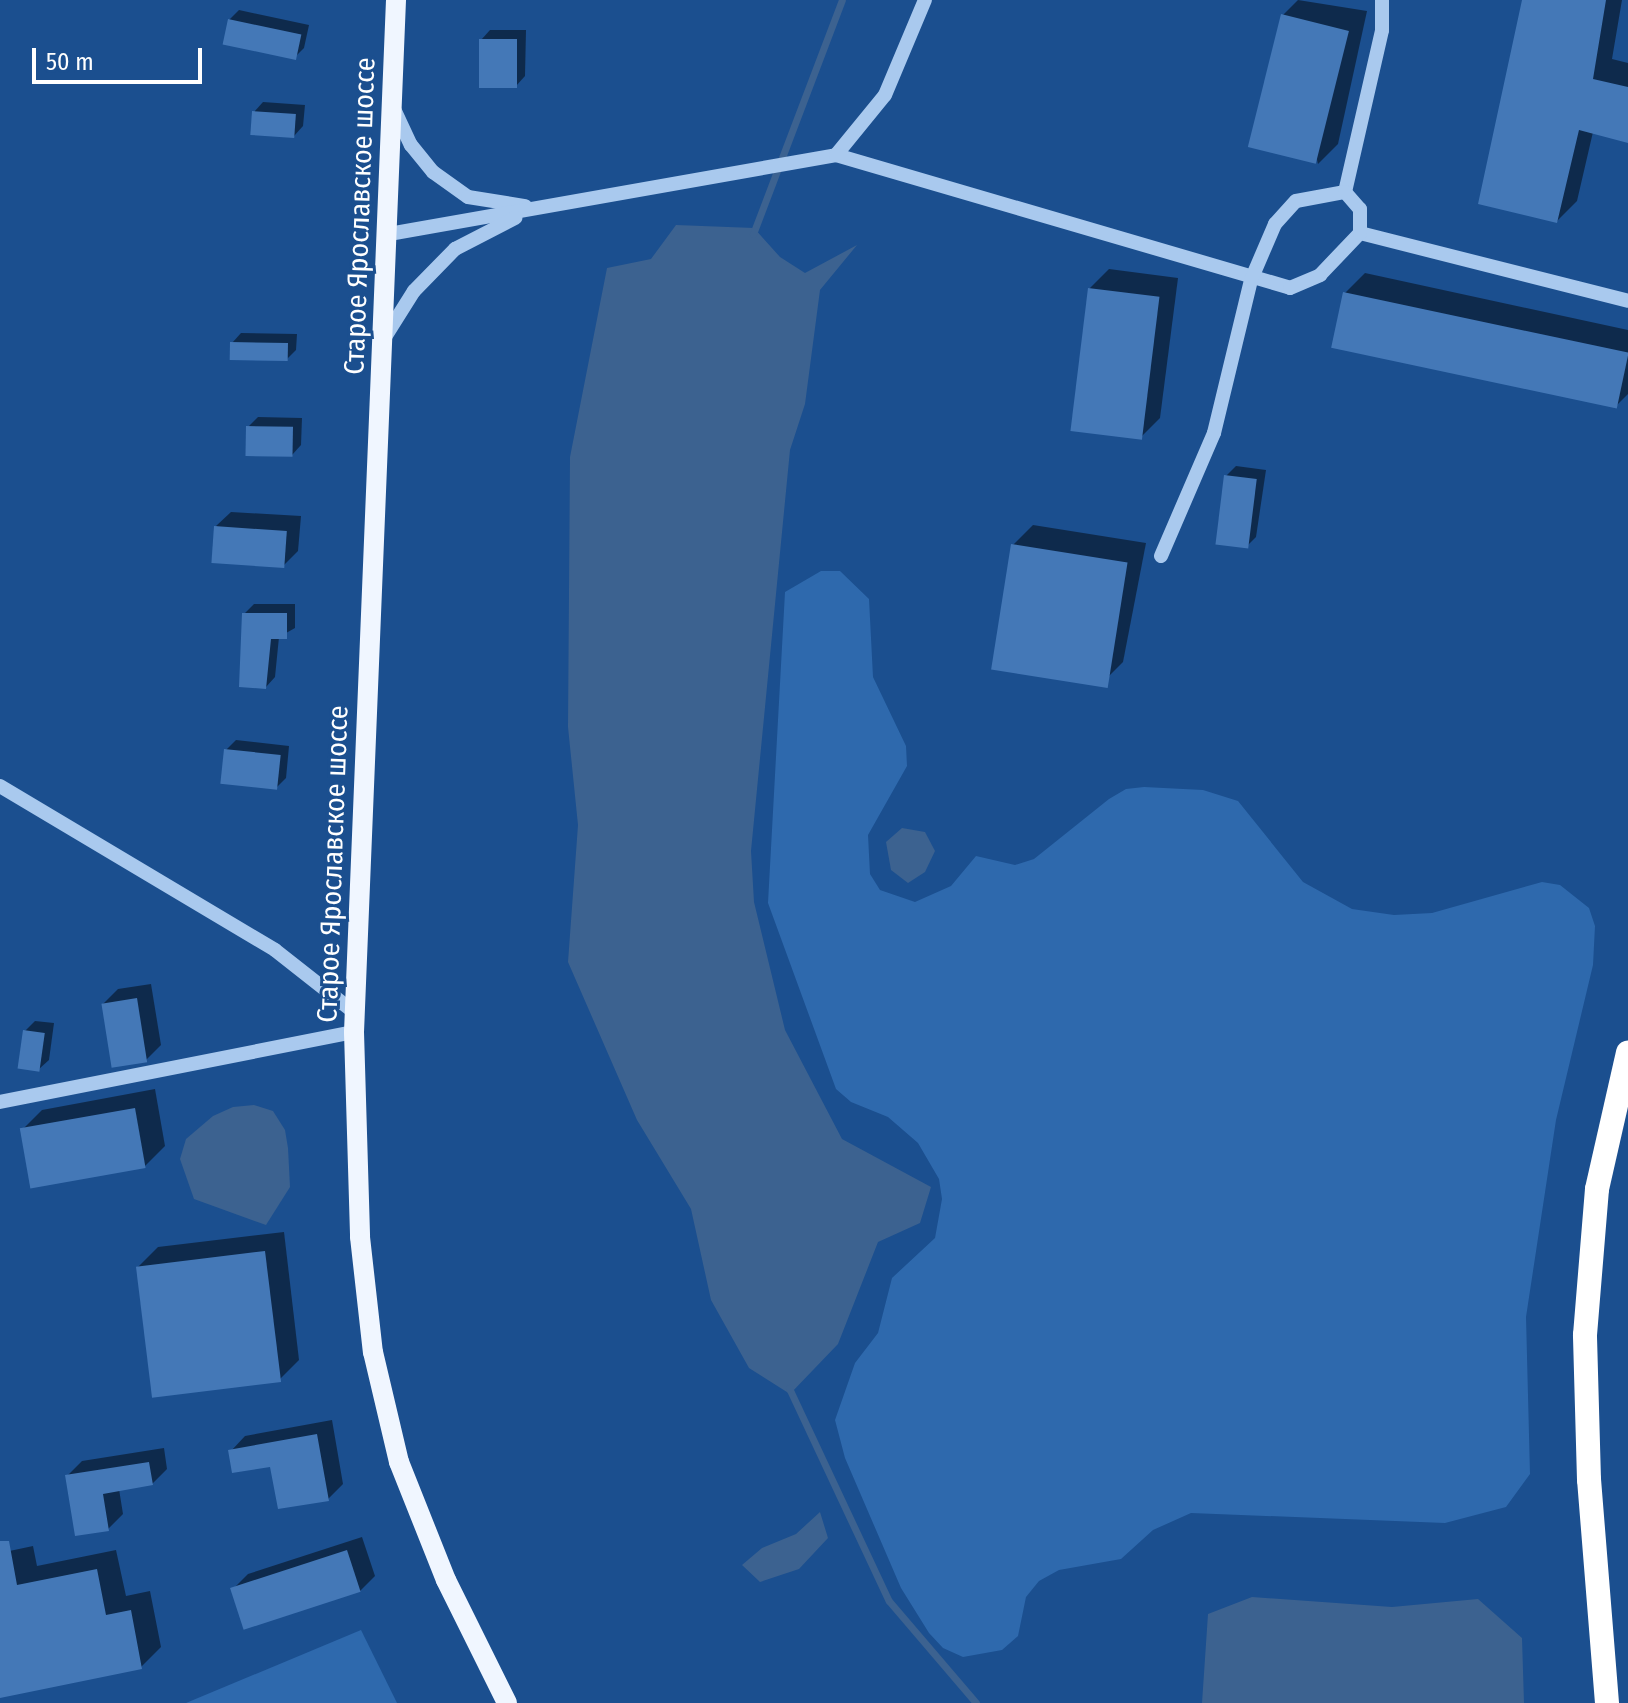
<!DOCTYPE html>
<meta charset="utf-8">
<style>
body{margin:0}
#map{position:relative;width:1628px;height:1703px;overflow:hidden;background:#1b4f8f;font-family:"Fira Sans Condensed",sans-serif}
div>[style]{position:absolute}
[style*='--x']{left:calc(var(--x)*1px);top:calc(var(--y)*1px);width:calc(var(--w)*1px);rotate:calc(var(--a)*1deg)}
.green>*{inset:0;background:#2e69ad}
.water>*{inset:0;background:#3c6290}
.shadow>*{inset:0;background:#0007}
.stream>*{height:7px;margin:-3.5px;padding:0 3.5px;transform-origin:3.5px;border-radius:3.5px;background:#3c6290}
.building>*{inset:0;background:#4478b7;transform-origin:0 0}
.minor>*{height:14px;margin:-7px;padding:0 7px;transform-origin:7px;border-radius:7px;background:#a9c9ee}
.major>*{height:20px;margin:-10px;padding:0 10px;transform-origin:10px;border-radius:10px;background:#f0f6ff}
.highway>*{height:24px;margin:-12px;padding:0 12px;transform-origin:12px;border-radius:12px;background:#fff}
span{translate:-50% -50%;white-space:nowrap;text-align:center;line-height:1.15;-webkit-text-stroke:6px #1b4f8f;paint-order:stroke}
.street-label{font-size:28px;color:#fff}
.scale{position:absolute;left:32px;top:48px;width:170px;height:36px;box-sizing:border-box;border:4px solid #fff;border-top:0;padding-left:10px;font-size:24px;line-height:28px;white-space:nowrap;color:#fff;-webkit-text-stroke:6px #1b4f8f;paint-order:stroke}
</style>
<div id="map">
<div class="green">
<div style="clip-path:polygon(821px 571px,840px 571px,869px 599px,873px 677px,906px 746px,907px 766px,868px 835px,870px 874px,880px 890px,915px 902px,951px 886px,976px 856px,1015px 865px,1034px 859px,1109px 799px,1126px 789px,1144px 787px,1203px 790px,1238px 801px,1303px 882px,1352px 909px,1394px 915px,1432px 913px,1542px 882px,1560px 885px,1589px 908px,1595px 926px,1593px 965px,1556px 1120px,1526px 1317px,1530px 1474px,1506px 1507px,1445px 1523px,1191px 1513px,1153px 1530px,1121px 1559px,1059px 1570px,1039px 1581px,1026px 1597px,1018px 1636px,1002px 1650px,963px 1657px,943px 1648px,929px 1633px,901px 1588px,845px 1458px,835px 1420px,855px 1363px,878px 1333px,892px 1278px,935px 1238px,942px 1199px,939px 1179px,918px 1143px,888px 1117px,851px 1102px,836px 1089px,768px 903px,785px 592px)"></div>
<div style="clip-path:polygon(361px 1630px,397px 1703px,186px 1703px)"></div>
</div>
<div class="water">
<div style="clip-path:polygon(676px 225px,754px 228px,780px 257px,805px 273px,857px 245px,820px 290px,805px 404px,790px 450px,751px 851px,754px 902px,785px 1030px,842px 1139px,931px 1187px,920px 1223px,878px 1242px,838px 1344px,790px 1394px,749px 1368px,711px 1300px,691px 1209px,637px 1120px,568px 962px,578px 825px,568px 727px,570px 457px,607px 268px,651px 259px)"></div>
<div style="clip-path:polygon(902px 828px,925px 832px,935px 851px,925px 872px,908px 883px,891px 870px,886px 842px)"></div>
<div style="clip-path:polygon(254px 1105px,273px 1111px,285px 1130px,288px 1148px,290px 1187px,266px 1225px,194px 1199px,180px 1159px,186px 1139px,213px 1116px,233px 1107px)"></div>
<div style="clip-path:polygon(820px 1512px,828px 1538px,799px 1569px,760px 1582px,742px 1565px,762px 1548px,796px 1534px)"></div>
<div style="clip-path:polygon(1252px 1597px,1392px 1607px,1478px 1599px,1522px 1638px,1524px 1703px,1202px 1703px,1208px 1614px)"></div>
</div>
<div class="shadow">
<div style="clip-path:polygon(1298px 0,1367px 11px,1338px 144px,1318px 164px,1283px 15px)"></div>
<div style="clip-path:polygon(1524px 0,1622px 0,1612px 59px,1628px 63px,1628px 141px,1593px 132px,1577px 201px,1557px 221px)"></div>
<div style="clip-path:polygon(239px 10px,309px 25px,304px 48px,295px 57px,229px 20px)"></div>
<div style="clip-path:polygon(490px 30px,526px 30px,525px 76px,516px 86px,481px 40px)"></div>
<div style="clip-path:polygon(263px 102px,305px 105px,303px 126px,294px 136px,254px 112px)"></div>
<div style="clip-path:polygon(1109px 269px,1178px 278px,1160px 418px,1140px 438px,1089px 289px)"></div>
<div style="clip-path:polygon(1365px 273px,1628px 330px,1628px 394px,1615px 407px,1345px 293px)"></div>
<div style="clip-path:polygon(241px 333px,297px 334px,296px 350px,287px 359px,232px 343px)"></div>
<div style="clip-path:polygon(258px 417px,302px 418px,301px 445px,292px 455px,248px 427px)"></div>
<div style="clip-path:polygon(1236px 466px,1266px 470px,1256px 537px,1247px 546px,1226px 476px)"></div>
<div style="clip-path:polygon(231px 512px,301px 516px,298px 551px,283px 566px,216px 526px)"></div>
<div style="clip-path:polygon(1033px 525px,1146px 543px,1123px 662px,1103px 682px,1013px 545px)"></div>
<div style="clip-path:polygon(254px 604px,295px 604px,295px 628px,279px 637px,275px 677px,266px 687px,244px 614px)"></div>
<div style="clip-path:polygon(236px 740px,289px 746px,286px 778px,276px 788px,226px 750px)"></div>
<div style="clip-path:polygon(151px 984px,161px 1045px,146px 1060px,103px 1004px,118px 989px)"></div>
<div style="clip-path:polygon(35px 1021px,54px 1023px,49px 1060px,39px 1069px,25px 1031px)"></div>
<div style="clip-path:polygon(155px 1089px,165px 1146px,145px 1166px,22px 1130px,42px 1110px)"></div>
<div style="clip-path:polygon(284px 1232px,299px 1360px,279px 1380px,138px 1267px,158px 1247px)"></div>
<div style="clip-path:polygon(332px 1420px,343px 1484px,328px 1499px,272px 1465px,231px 1451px,245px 1436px)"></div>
<div style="clip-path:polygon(164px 1448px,167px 1469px,152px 1484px,119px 1489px,123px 1514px,108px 1529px,67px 1476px,82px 1461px)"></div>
<div style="clip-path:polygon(362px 1537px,375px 1576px,360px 1591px,233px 1589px,248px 1574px)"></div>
<div style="clip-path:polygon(33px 1546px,37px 1566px,116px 1550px,126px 1596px,150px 1591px,161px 1647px,141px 1667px,0 1696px,0 1553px)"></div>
</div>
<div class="stream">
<div style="--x:753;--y:234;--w:250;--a:-69.2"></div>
<div style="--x:789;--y:1388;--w:235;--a:64.9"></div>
<div style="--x:889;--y:1601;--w:134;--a:49.5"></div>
</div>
<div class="building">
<div style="clip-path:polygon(1522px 0,1606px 0,1593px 79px,1628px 87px,1628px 143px,1579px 130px,1557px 223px,1478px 204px)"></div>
<div style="left:1281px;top:14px;width:70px;height:137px;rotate:14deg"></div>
<div style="left:228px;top:19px;width:75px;height:26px;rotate:12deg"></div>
<div style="left:479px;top:39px;width:38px;height:49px"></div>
<div style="left:252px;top:111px;width:44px;height:24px;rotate:4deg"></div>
<div style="left:1088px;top:288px;width:72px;height:144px;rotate:7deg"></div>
<div style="left:1343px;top:292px;width:292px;height:57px;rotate:12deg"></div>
<div style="left:230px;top:342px;width:58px;height:18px;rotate:1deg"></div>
<div style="left:246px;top:426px;width:47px;height:30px;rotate:1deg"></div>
<div style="left:1224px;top:475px;width:33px;height:70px;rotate:7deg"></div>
<div style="left:214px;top:526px;width:73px;height:37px;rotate:4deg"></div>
<div style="left:1011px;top:544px;width:118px;height:127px;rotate:9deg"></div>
<div style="clip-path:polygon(242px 613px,287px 613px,287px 639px,271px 639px,266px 689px,239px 687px)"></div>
<div style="left:224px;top:749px;width:57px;height:35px;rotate:6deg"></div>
<div style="left:137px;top:998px;width:65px;height:36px;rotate:81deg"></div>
<div style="left:23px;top:1030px;width:22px;height:39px;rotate:8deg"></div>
<div style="left:135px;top:1108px;width:61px;height:117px;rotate:80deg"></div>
<div style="left:265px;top:1251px;width:132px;height:130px;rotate:83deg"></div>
<div style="clip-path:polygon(317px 1434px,329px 1501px,278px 1509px,270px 1467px,232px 1473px,228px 1450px)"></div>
<div style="clip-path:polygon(149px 1462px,153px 1485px,103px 1494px,109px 1531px,75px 1536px,65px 1475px)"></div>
<div style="clip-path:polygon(0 1541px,9px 1541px,17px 1585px,97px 1569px,106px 1615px,131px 1610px,142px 1669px,0 1698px)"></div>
<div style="left:347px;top:1550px;width:44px;height:123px;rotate:72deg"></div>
</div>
<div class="minor">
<div style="--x:394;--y:109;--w:40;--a:65"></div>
<div style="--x:411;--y:145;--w:35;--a:51"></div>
<div style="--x:433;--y:172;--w:43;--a:35.5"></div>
<div style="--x:468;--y:197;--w:58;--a:9"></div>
<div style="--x:836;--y:155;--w:77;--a:-50.8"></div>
<div style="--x:885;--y:95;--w:103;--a:-67.2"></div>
<div style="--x:1345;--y:192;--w:166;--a:-77.1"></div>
<div style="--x:1382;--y:30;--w:30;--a:-90"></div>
<div style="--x:389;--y:234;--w:454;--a:-10"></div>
<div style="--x:836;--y:155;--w:473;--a:16.3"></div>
<div style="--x:1290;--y:288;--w:33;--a:-23"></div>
<div style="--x:1320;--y:275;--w:58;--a:-46.4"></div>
<div style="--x:1360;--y:233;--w:276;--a:14.2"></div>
<div style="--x:385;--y:337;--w:54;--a:-57.8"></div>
<div style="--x:414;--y:291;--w:59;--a:-45.7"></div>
<div style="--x:455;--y:249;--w:68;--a:-27.3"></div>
<div style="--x:1161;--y:556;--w:134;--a:-66.7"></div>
<div style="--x:1214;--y:433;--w:157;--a:-76.4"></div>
<div style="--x:1251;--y:280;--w:61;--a:-66.8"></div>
<div style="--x:1275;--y:224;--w:31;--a:-48"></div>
<div style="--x:1296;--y:201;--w:50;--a:-10.4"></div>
<div style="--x:1345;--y:192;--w:23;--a:49"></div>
<div style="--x:1360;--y:209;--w:24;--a:90"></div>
<div style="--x:0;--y:786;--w:320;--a:30.8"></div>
<div style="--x:275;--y:950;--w:102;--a:38.2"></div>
<div style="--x:0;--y:1102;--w:361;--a:-11.2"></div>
</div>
<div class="major">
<div style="--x:396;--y:0;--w:1033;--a:92.33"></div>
<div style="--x:354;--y:1032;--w:205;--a:88.3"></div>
<div style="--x:360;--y:1237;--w:116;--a:83.6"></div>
<div style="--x:373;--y:1352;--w:113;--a:76.7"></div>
<div style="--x:399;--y:1462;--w:127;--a:68.3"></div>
<div style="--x:446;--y:1580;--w:137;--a:63.6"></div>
</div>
<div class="highway">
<div style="--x:1607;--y:1703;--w:224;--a:-94.6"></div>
<div style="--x:1589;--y:1480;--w:145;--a:-91.6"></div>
<div style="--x:1585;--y:1335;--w:146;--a:-85.3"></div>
<div style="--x:1597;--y:1189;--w:140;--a:-77.2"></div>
</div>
<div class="street-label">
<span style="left:360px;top:216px;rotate:-88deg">Старое Ярославское шоссе</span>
<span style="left:333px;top:864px;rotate:-88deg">Старое Ярославское шоссе</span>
</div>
<div class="scale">50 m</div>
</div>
